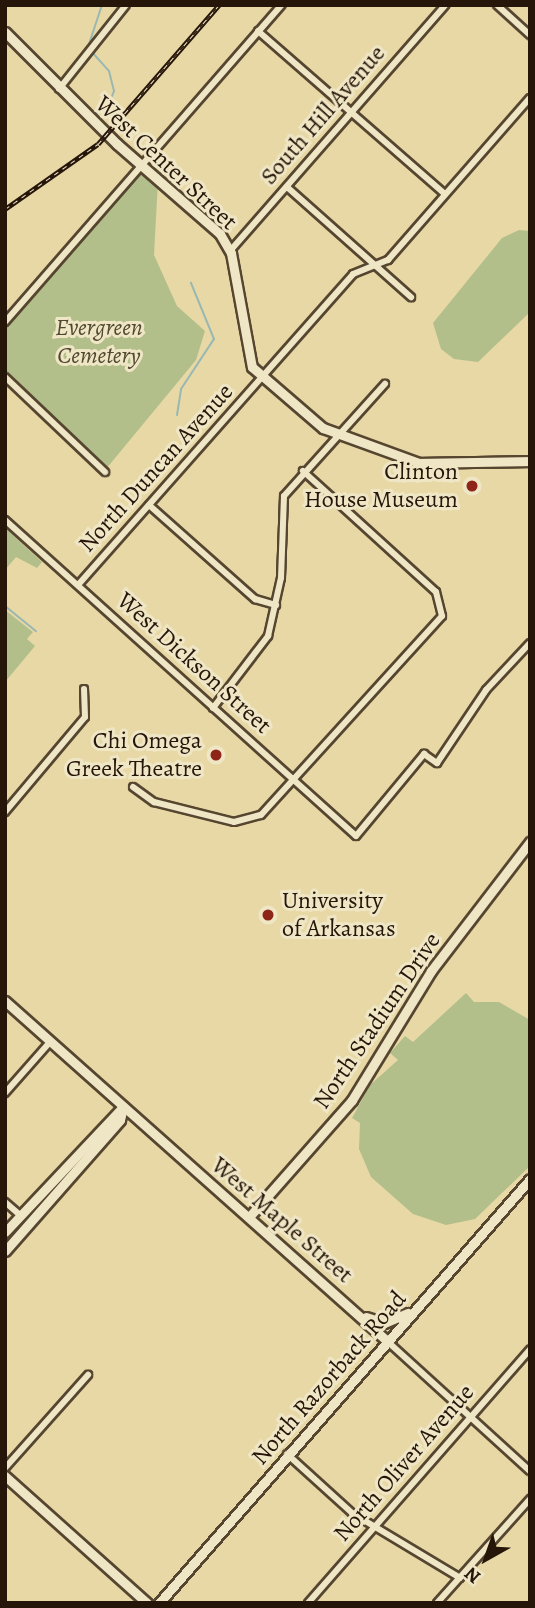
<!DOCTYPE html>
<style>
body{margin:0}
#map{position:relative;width:535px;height:1608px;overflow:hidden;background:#e7d8a6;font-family:Alegreya,serif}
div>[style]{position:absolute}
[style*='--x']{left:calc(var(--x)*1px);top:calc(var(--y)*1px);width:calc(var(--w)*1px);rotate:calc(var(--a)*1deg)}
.green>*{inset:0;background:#b2bf8a}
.stream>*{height:2px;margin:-1px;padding:0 1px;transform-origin:1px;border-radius:1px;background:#9ab8b1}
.roads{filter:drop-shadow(2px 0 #564630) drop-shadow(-2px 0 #564630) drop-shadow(0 2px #564630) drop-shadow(0 -2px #564630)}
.street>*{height:6px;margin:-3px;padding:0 3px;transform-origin:3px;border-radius:3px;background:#efe6c5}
.secondary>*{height:9px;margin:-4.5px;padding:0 4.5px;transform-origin:4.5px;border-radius:4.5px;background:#efe6c5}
.rail>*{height:4.5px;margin-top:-2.25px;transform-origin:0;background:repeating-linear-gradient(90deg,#efe6c5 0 5px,#261509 0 10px);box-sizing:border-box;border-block:2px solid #261509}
.dots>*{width:19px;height:19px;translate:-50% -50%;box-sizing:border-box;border:4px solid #efe6c5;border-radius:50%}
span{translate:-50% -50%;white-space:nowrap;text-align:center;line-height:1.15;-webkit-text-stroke:6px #efe6c5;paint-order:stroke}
.street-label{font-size:24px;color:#261509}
.park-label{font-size:24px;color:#504830;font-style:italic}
.poi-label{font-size:24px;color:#261509}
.right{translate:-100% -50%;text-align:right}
.left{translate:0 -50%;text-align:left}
.frame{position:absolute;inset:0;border:7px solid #261509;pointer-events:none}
.north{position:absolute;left:451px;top:1524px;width:70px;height:70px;-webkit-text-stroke:5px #efe6c5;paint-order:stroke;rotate:220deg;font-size:19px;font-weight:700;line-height:28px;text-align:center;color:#261509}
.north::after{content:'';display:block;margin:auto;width:24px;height:32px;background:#261509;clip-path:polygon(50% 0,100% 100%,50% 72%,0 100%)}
</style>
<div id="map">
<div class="green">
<div style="clip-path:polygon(141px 165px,158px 181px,154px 255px,177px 306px,205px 331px,196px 360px,106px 469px,5px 377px,5px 322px)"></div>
<div style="clip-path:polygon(519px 230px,530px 231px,530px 312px,478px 362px,454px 359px,441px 349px,433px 323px,502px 238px)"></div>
<div style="clip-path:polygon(5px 528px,42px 562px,37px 568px,16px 557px,5px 570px)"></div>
<div style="clip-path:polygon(5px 610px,33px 632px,27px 639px,35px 646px,5px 682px)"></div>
<div style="clip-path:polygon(466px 993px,474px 1002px,499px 1002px,530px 1020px,530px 1166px,475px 1219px,446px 1225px,413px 1214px,371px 1177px,359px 1149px,360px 1123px,352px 1118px,370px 1085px,398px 1060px,390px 1053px,405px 1036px,413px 1042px)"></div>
</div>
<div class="stream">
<div style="--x:88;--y:47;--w:44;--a:-71.6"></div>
<div style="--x:91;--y:51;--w:27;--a:48"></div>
<div style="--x:109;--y:71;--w:21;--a:76"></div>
<div style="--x:114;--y:91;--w:14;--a:111"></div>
<div style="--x:109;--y:104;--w:19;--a:145"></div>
<div style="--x:177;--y:415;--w:26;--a:-81"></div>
<div style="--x:181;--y:389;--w:60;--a:-56.6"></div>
<div style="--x:214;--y:339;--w:61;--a:-112.3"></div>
<div style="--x:5;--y:606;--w:40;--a:39"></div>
</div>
<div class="roads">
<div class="street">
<div style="--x:497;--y:5;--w:45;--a:42.3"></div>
<div style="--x:258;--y:31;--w:248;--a:41.1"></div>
<div style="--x:59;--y:89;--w:107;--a:-51.4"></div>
<div style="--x:287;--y:187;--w:166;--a:41.6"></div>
<div style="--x:230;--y:251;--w:327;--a:-48.8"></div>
<div style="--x:5;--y:322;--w:421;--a:-48.9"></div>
<div style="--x:5;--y:377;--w:138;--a:43.5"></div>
<div style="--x:149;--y:505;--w:142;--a:41.6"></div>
<div style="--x:255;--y:599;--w:22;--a:16"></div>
<div style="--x:5;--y:520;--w:472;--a:42"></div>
<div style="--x:356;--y:836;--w:107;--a:-50.3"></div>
<div style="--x:424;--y:754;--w:16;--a:35"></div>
<div style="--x:437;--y:763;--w:88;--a:-56.1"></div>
<div style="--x:486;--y:690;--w:64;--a:-46.9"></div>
<div style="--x:78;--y:585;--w:415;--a:-48.5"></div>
<div style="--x:353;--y:274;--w:38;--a:-22"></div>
<div style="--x:388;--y:260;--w:215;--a:-48.8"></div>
<div style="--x:213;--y:708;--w:91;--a:-52.6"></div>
<div style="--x:268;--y:636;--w:59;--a:-77.4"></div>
<div style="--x:281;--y:578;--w:82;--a:-87.9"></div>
<div style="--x:284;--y:496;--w:151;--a:-48"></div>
<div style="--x:133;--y:787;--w:26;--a:36"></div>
<div style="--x:154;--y:802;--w:82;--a:14"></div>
<div style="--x:234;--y:822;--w:28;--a:-15"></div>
<div style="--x:261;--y:815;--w:269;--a:-47.7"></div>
<div style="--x:442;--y:616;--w:25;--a:-104"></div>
<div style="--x:436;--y:592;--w:180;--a:-137.7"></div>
<div style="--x:5;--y:812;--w:124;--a:-49.9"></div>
<div style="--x:85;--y:717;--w:28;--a:-92"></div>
<div style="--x:5;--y:1093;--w:68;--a:-48.6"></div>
<div style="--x:5;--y:1202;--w:20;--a:41"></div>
<div style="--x:387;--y:1341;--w:193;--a:42.3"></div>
<div style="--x:287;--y:1454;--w:88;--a:42.2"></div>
<div style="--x:352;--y:1513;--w:126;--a:31"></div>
<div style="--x:5;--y:1468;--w:125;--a:-48.3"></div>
<div style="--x:308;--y:1603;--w:337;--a:-48.8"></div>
<div style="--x:437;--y:1603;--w:140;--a:-48.2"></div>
</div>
<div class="secondary">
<div style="--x:5;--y:32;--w:158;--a:45"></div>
<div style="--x:117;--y:144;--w:137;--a:41.1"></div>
<div style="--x:220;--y:234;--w:22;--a:60"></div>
<div style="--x:231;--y:253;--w:116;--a:79.6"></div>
<div style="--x:252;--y:367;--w:94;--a:40.7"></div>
<div style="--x:323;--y:428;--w:102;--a:20"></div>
<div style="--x:419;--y:463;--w:111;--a:-1"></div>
<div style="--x:5;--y:1001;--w:511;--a:41.67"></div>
<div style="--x:249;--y:1217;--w:156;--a:-48.6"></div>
<div style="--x:352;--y:1100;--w:151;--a:-58.5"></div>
<div style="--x:431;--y:971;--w:163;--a:-52.5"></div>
<div style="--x:5;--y:1232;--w:172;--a:-46.7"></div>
<div style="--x:5;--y:1251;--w:174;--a:-48.7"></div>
<div style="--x:120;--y:1120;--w:13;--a:-77"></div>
<div style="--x:366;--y:1317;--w:19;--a:18"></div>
<div style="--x:384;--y:1323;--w:26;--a:-23"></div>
<div style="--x:5;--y:1476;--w:191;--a:41.8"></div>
<div style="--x:159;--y:1603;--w:563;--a:-48.81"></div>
</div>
</div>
<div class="rail">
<div style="--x:5;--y:209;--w:113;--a:-35"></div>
<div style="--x:98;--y:144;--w:184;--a:-49"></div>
</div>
<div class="dots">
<div style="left:472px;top:486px;background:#8f2418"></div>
<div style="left:216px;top:755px;background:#8f2418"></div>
<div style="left:268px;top:915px;background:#8f2418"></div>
</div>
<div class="street-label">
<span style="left:323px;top:115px;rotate:-49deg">South Hill Avenue</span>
<span style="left:166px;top:163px;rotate:43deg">West Center Street</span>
<span style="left:156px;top:468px;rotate:-48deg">North Duncan Avenue</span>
<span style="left:194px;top:663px;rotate:42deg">West Dickson Street</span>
<span style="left:377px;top:1021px;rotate:-56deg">North Stadium Drive</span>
<span style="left:282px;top:1220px;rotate:41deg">West Maple Street</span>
<span style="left:329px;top:1378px;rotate:-49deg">North Razorback Road</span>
<span style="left:404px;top:1463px;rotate:-49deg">North Oliver Avenue</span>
</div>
<div class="park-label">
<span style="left:99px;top:342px">Evergreen<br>Cemetery</span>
</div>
<div class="poi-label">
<span class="right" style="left:458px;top:486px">Clinton<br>House Museum</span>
<span class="right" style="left:202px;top:755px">Chi Omega<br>Greek Theatre</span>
<span class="left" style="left:282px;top:915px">University<br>of Arkansas</span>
</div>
<div class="frame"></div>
<div class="north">N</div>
</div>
